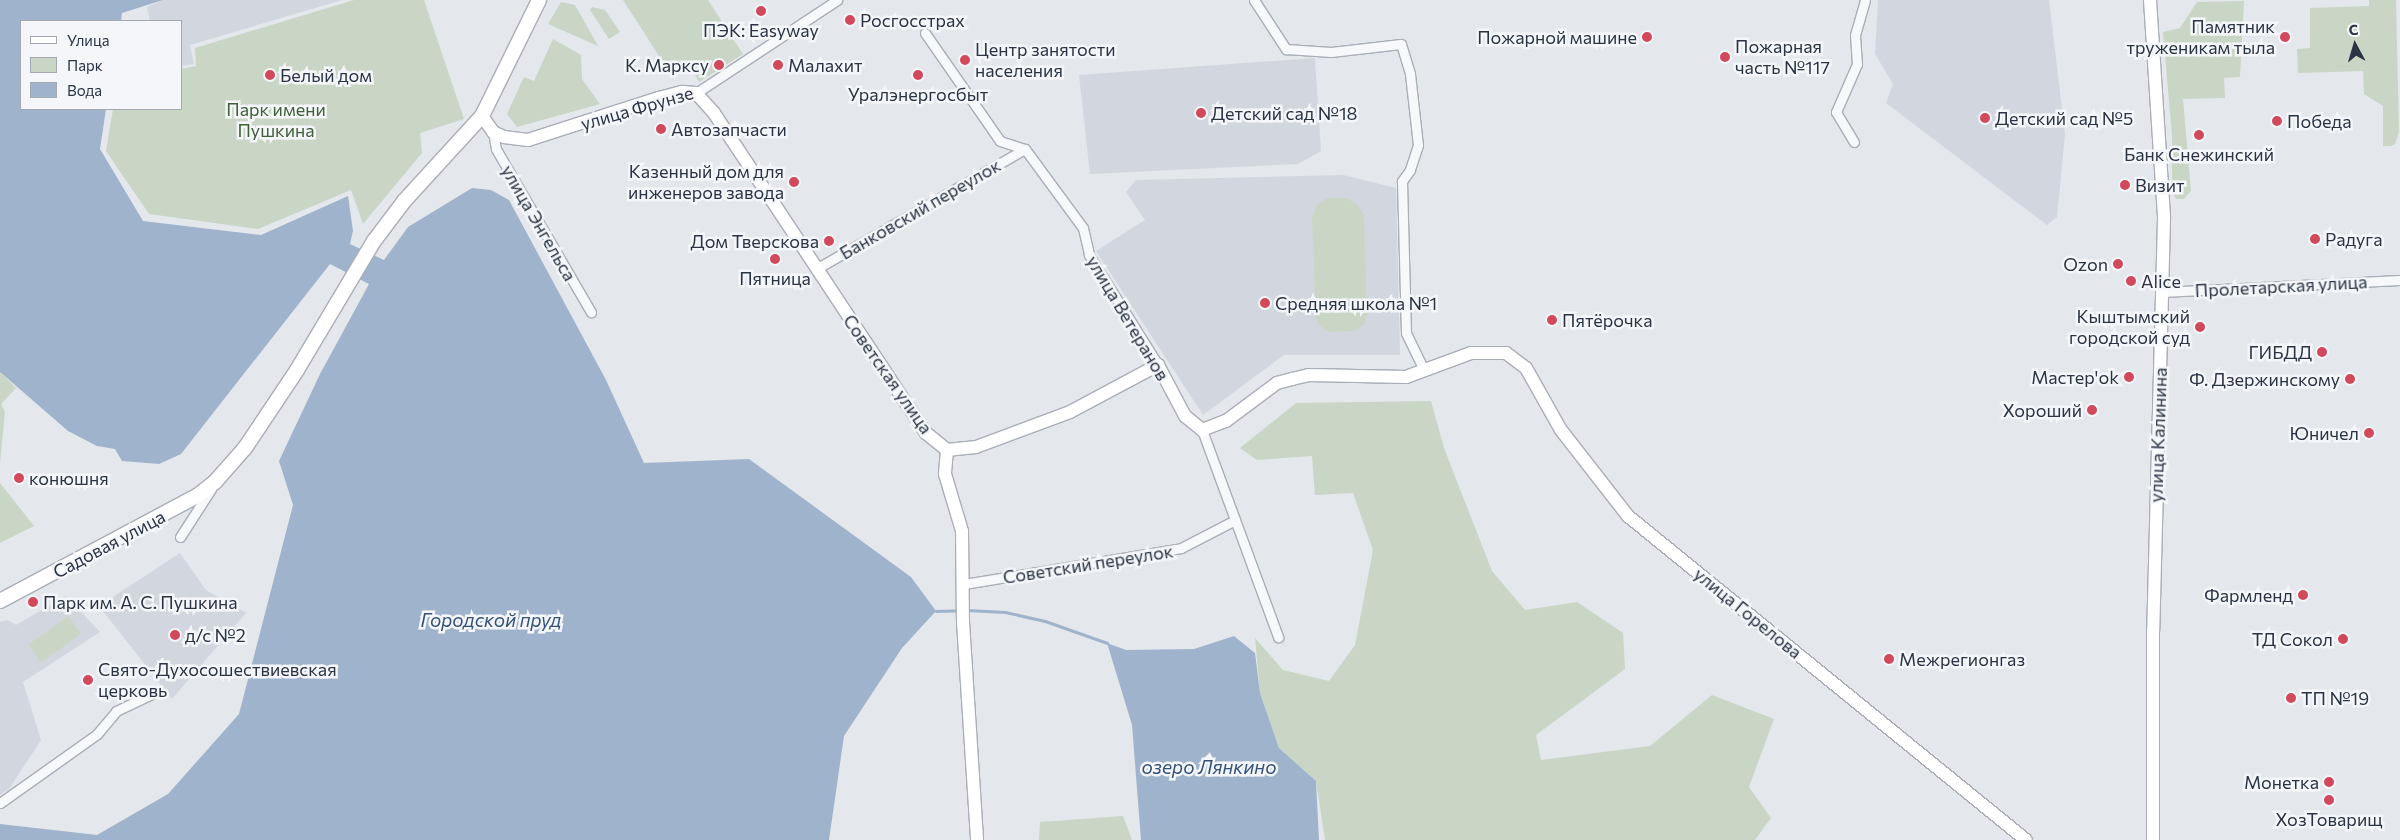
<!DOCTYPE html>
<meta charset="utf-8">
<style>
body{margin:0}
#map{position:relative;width:2400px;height:840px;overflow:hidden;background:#e4e7ec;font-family:Commissioner,sans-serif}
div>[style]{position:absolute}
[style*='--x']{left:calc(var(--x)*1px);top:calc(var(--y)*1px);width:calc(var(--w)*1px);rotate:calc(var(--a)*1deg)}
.built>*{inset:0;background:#d2d6de}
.green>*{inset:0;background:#c9d6c5;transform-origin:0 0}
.water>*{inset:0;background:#9fb4cc}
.stream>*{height:3px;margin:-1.5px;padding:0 1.5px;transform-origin:1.5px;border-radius:1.5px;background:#9fb4cc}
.roads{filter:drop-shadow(1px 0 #a9aeb7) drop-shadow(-1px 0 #a9aeb7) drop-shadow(0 1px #a9aeb7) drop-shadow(0 -1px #a9aeb7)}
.street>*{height:9px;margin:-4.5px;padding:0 4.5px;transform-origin:4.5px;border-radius:4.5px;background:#f7f8fa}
.secondary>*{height:12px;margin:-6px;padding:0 6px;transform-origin:6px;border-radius:6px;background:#fff}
.primary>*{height:14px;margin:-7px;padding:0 7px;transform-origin:7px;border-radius:7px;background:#fff}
.dots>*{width:14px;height:14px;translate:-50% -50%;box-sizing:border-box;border:2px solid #f4f6f9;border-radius:50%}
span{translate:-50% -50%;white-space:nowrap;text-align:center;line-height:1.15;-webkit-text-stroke:5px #f4f6f9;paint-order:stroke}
.poi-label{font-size:18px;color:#2b3445}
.left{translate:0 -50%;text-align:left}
.right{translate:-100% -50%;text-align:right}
.street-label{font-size:18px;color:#2b3445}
.park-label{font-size:18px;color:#3f6138}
.water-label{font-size:19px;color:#34527a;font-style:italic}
.legend{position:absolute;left:20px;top:20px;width:162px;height:90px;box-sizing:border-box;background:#f4f6f9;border:1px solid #a4a8b1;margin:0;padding:6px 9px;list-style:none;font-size:15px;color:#2b3445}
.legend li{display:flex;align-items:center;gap:10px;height:25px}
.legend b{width:25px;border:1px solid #a4a8b1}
.north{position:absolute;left:2330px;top:20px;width:50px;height:50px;-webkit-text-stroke:4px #f4f6f9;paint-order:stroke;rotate:354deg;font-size:14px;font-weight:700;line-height:20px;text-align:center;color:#2b3445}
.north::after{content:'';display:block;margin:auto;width:18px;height:22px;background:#2b3445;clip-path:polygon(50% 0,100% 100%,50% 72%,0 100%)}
</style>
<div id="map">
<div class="built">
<div style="clip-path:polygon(163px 0,342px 0,190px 45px,194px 64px,181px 66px,181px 21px,150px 21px,147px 7px)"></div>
<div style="clip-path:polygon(1878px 0,2049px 0,2065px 134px,2057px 217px,2047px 225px,1886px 103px,1893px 84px,1875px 54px)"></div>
<div style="clip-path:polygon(1315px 58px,1321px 151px,1298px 164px,1090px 174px,1079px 75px)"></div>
<div style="clip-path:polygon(1343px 175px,1396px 188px,1400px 355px,1284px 355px,1203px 415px,1096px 251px,1145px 220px,1126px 192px,1136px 180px)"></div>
<div style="clip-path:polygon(180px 553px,206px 590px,246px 613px,172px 699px,99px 606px)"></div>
<div style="clip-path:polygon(66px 596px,100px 632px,23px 682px,41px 740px,9px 789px,0 795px,0 622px,8px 620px,16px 625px)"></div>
</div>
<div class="green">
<div style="clip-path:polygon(354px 0,424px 0,464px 119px,420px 133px,422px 153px,363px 224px,351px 190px,258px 229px,149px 214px,106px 151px,113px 109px,181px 109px,181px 69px,196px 66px,195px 48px)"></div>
<div style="clip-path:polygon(623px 0,708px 0,743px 54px,699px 82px,695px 75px,661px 59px)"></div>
<div style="clip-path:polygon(2369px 0,2396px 0,2399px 132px,2395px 144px,2391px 146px,2383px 146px,2383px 106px,2364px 94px,2363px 71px,2298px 73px,2297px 49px,2310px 48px,2310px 8px,2369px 6px)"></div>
<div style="clip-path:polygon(2244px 1px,2240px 77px,2224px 78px,2225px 98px,2183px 99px,2191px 191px,2184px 199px,2176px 199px,2172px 191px,2172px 136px,2163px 32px,2180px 28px,2197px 2px)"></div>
<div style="clip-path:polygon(561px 2px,575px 5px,598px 46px,548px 24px)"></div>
<div style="clip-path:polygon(592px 7px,605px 10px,620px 32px,609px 39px,590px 10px)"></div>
<div style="clip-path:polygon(553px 39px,581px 55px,582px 79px,600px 104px,517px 127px,507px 114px,524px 77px,534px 81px)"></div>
<div style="clip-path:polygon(1327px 198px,1346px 198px,1357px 204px,1364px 215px,1367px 314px,1364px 325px,1355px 331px,1329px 332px,1320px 326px,1316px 318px,1312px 218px,1317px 205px)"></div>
<div style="clip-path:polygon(0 372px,16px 388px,1px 404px,5px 412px,0 463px)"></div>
<div style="clip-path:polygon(1431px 401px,1444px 448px,1492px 571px,1525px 610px,1577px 602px,1623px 633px,1625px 669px,1536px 735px,1541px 760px,1650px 746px,1712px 695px,1774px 719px,1749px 787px,1771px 818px,1755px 840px,1325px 840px,1316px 781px,1279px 748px,1260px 693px,1255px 638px,1283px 670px,1329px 681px,1355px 645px,1373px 550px,1353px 493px,1315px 495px,1312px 456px,1257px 460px,1240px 448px,1296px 403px)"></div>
<div style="clip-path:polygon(0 483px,34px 526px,0 543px)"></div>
<div style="left:68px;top:616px;width:22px;height:49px;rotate:54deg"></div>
<div style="clip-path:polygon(1123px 816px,1132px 840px,1039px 840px,1040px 822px)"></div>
</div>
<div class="water">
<div style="clip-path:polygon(0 0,163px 0,122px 13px,121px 21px,21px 21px,21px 109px,106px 109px,100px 149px,143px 221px,261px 235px,348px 196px,353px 231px,350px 244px,384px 260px,408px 227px,472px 188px,491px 190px,509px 200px,606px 380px,644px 463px,749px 459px,911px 577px,936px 611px,902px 648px,844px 736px,829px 840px,0 840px,0 824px,97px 835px,168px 794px,239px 714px,293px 505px,279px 461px,320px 374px,369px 284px,330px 264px,181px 454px,159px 464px,122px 461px,115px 449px,97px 446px,68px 431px,0 372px)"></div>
<div style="clip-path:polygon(1234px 636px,1255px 653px,1260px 693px,1279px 748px,1316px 781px,1319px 840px,1141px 840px,1132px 725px,1107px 643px,1126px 650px,1194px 649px)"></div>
</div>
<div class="stream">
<div style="--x:967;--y:610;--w:38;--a:3"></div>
<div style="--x:1005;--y:612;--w:41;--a:12.7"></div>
<div style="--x:1045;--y:621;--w:66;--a:19.5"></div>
<div style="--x:936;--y:611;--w:25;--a:-2"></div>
</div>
<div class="roads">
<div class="street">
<div style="--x:1254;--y:0;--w:59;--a:56.9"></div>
<div style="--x:1286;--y:49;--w:45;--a:3.8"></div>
<div style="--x:1331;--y:52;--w:70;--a:-6.5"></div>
<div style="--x:1401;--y:44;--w:31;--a:73"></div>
<div style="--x:1410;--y:74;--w:71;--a:83.6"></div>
<div style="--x:1418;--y:145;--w:26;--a:108"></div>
<div style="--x:1410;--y:170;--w:14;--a:126"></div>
<div style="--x:1402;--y:181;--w:152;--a:88.5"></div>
<div style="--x:1406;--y:333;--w:41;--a:64.1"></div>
<div style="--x:925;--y:33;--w:131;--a:55.2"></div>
<div style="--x:1000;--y:141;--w:26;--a:18"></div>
<div style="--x:1025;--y:149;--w:98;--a:53.7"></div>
<div style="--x:1083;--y:228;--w:28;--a:77"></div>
<div style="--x:1089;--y:255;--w:130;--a:57.9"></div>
<div style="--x:696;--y:93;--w:169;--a:-33.4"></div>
<div style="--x:493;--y:132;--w:17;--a:80"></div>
<div style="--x:496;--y:149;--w:189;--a:59.8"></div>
<div style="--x:1854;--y:142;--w:35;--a:-121"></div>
<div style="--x:1836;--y:112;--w:52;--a:-66.4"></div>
<div style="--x:1857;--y:64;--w:29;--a:-94"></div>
<div style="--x:1855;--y:35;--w:36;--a:-74"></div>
<div style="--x:816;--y:269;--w:241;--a:-29.9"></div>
<div style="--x:2162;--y:292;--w:238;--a:-2.9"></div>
<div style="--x:1202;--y:430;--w:221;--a:69.8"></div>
<div style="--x:180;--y:537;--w:57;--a:-57.1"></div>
<div style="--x:964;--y:584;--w:220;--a:-9.4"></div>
<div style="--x:1181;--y:548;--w:61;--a:-27.4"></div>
<div style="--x:0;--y:803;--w:119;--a:-35.4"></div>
<div style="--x:97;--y:734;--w:30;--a:-50"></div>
<div style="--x:116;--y:711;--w:44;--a:-25.4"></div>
</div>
<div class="secondary">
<div style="--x:2150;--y:0;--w:219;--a:86.3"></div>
<div style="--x:2164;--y:219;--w:412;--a:91.5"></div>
<div style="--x:2153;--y:631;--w:209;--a:90"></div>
<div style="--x:482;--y:116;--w:19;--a:55"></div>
<div style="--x:493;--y:132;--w:12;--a:24"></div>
<div style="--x:504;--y:137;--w:24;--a:7"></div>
<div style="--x:528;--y:140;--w:138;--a:-17.8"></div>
<div style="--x:659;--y:98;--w:24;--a:-15"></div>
<div style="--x:682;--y:92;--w:14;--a:4"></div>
<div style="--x:696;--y:93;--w:27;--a:48"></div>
<div style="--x:714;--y:113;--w:384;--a:56.5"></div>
<div style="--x:926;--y:433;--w:27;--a:39"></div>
<div style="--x:947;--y:450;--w:29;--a:-6"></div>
<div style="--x:976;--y:447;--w:100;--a:-20.4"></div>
<div style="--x:1070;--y:412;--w:100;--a:-28.1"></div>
<div style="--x:1158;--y:365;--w:58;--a:62.1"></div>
<div style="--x:1185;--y:416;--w:22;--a:39"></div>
<div style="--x:1202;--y:430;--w:26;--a:-21"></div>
<div style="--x:1226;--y:421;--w:64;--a:-36.7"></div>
<div style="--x:1277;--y:383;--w:16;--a:-15"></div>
<div style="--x:1292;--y:379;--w:17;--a:-13"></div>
<div style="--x:1309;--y:375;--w:97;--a:1.2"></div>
<div style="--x:1406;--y:377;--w:69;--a:-20.3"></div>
<div style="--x:1471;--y:353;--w:35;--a:0"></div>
<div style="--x:1506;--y:353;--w:25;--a:37"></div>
<div style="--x:1526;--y:368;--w:71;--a:60.6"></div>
<div style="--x:1561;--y:430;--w:109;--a:52.1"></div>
<div style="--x:1628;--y:516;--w:513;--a:39.15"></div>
<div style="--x:947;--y:450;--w:24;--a:95"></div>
<div style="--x:945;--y:474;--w:59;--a:73.4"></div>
<div style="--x:962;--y:531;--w:91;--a:89.4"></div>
<div style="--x:963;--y:622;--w:218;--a:86.3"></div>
</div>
<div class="primary">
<div style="--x:0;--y:601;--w:223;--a:-28.1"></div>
<div style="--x:197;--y:496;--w:23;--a:-38"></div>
<div style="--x:215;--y:482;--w:45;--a:-48.6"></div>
<div style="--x:245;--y:448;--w:94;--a:-56.3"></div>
<div style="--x:297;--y:370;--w:150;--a:-59.2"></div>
<div style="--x:374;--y:241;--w:51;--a:-52.9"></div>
<div style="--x:405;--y:200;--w:114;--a:-47.5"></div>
<div style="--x:482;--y:116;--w:129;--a:-63.8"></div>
</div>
</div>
<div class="dots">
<div style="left:761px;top:11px;background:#d1495b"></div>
<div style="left:850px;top:20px;background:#d1495b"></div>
<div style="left:1647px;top:37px;background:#d1495b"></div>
<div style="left:2285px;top:37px;background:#d1495b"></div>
<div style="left:1725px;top:57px;background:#d1495b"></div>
<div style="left:965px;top:60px;background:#d1495b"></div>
<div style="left:719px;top:65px;background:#d1495b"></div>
<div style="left:778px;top:65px;background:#d1495b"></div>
<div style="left:270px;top:75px;background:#d1495b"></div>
<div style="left:918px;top:75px;background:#d1495b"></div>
<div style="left:1201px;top:113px;background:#d1495b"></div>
<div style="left:1985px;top:118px;background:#d1495b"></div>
<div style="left:2277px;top:121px;background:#d1495b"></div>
<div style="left:661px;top:129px;background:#d1495b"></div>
<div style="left:2199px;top:135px;background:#d1495b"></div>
<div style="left:794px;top:182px;background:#d1495b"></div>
<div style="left:2125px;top:185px;background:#d1495b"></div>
<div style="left:2315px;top:239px;background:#d1495b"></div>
<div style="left:829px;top:241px;background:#d1495b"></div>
<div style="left:775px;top:259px;background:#d1495b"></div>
<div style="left:2118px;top:264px;background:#d1495b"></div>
<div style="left:2131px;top:281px;background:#d1495b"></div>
<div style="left:1265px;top:303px;background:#d1495b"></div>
<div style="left:1552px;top:320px;background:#d1495b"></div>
<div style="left:2200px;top:327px;background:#d1495b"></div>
<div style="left:2322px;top:352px;background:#d1495b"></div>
<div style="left:2129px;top:377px;background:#d1495b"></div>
<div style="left:2350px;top:379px;background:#d1495b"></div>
<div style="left:2092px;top:410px;background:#d1495b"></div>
<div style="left:2369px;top:433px;background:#d1495b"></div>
<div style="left:19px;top:478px;background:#d1495b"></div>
<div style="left:2303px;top:595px;background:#d1495b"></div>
<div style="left:33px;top:602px;background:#d1495b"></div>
<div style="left:175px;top:635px;background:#d1495b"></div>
<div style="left:2343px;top:639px;background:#d1495b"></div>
<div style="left:1889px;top:659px;background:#d1495b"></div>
<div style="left:88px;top:680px;background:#d1495b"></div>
<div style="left:2291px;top:698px;background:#d1495b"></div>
<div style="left:2329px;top:782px;background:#d1495b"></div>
<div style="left:2329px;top:800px;background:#d1495b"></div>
</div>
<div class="poi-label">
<span class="left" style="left:860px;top:20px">Росгосстрах</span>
<span class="right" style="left:2275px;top:37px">Памятник<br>труженикам тыла</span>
<span style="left:761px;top:30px">ПЭК: Easyway</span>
<span class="right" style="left:1637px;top:37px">Пожарной машине</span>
<span class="left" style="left:1735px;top:57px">Пожарная<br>часть №117</span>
<span class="left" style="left:975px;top:60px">Центр занятости<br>населения</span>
<span class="right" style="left:709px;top:65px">К. Марксу</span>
<span class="left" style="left:788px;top:65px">Малахит</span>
<span class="left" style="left:280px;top:75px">Белый дом</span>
<span style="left:918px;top:94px">Уралэнергосбыт</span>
<span class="left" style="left:1211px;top:113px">Детский сад №18</span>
<span class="left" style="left:1995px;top:118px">Детский сад №5</span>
<span class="left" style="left:2287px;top:121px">Победа</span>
<span class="left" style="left:671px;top:129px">Автозапчасти</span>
<span style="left:2199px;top:154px">Банк Снежинский</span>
<span class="right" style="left:784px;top:182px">Казенный дом для<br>инженеров завода</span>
<span class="left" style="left:2135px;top:185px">Визит</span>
<span class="left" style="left:2325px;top:239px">Радуга</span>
<span class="right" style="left:819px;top:241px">Дом Тверскова</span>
<span class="right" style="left:2108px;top:264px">Ozon</span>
<span style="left:775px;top:278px">Пятница</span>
<span class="left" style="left:2141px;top:281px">Alice</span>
<span class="left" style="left:1275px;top:303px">Средняя школа №1</span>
<span class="right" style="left:2190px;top:327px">Кыштымский<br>городской суд</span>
<span class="left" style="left:1562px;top:320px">Пятёрочка</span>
<span class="right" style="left:2312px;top:352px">ГИБДД</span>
<span class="right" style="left:2119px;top:377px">Мастер'ok</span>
<span class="right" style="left:2340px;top:379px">Ф. Дзержинскому</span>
<span class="right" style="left:2082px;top:410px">Хороший</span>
<span class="right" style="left:2359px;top:433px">Юничел</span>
<span class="left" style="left:29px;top:478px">конюшня</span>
<span class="right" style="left:2293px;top:595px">Фармленд</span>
<span class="left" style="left:43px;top:602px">Парк им. А. С. Пушкина</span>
<span class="left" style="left:185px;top:635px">д/с №2</span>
<span class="right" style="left:2333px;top:639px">ТД Сокол</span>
<span class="left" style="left:1899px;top:659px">Межрегионгаз</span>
<span class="left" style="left:98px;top:680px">Свято-Духосошествиевская<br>церковь</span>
<span class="left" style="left:2301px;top:698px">ТП №19</span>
<span class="right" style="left:2319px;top:782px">Монетка</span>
<span style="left:2329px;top:819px">ХозТоварищ</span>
</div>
<div class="street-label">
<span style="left:637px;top:108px;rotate:-16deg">улица Фрунзе</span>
<span style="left:920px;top:209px;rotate:-30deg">Банковский переулок</span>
<span style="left:539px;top:223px;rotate:60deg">улица Энгельса</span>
<span style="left:2281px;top:286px;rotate:-3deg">Пролетарская улица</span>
<span style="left:1128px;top:318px;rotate:59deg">улица Ветеранов</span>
<span style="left:888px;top:374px;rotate:55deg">Советская улица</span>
<span style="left:2158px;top:435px;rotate:-88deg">улица Калинина</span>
<span style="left:109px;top:544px;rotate:-28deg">Садовая улица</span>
<span style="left:1088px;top:564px;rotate:-9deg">Советский переулок</span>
<span style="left:1748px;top:613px;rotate:39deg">улица Горелова</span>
</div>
<div class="park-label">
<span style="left:276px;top:120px">Парк имени<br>Пушкина</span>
</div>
<div class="water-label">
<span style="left:491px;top:620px">Городской пруд</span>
<span style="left:1209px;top:767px">озеро Лянкино</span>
</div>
<ul class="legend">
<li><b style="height:6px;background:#fff"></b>Улица</li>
<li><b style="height:14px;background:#c9d6c5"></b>Парк</li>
<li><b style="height:14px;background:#9fb4cc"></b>Вода</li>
</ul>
<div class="north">С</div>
</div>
